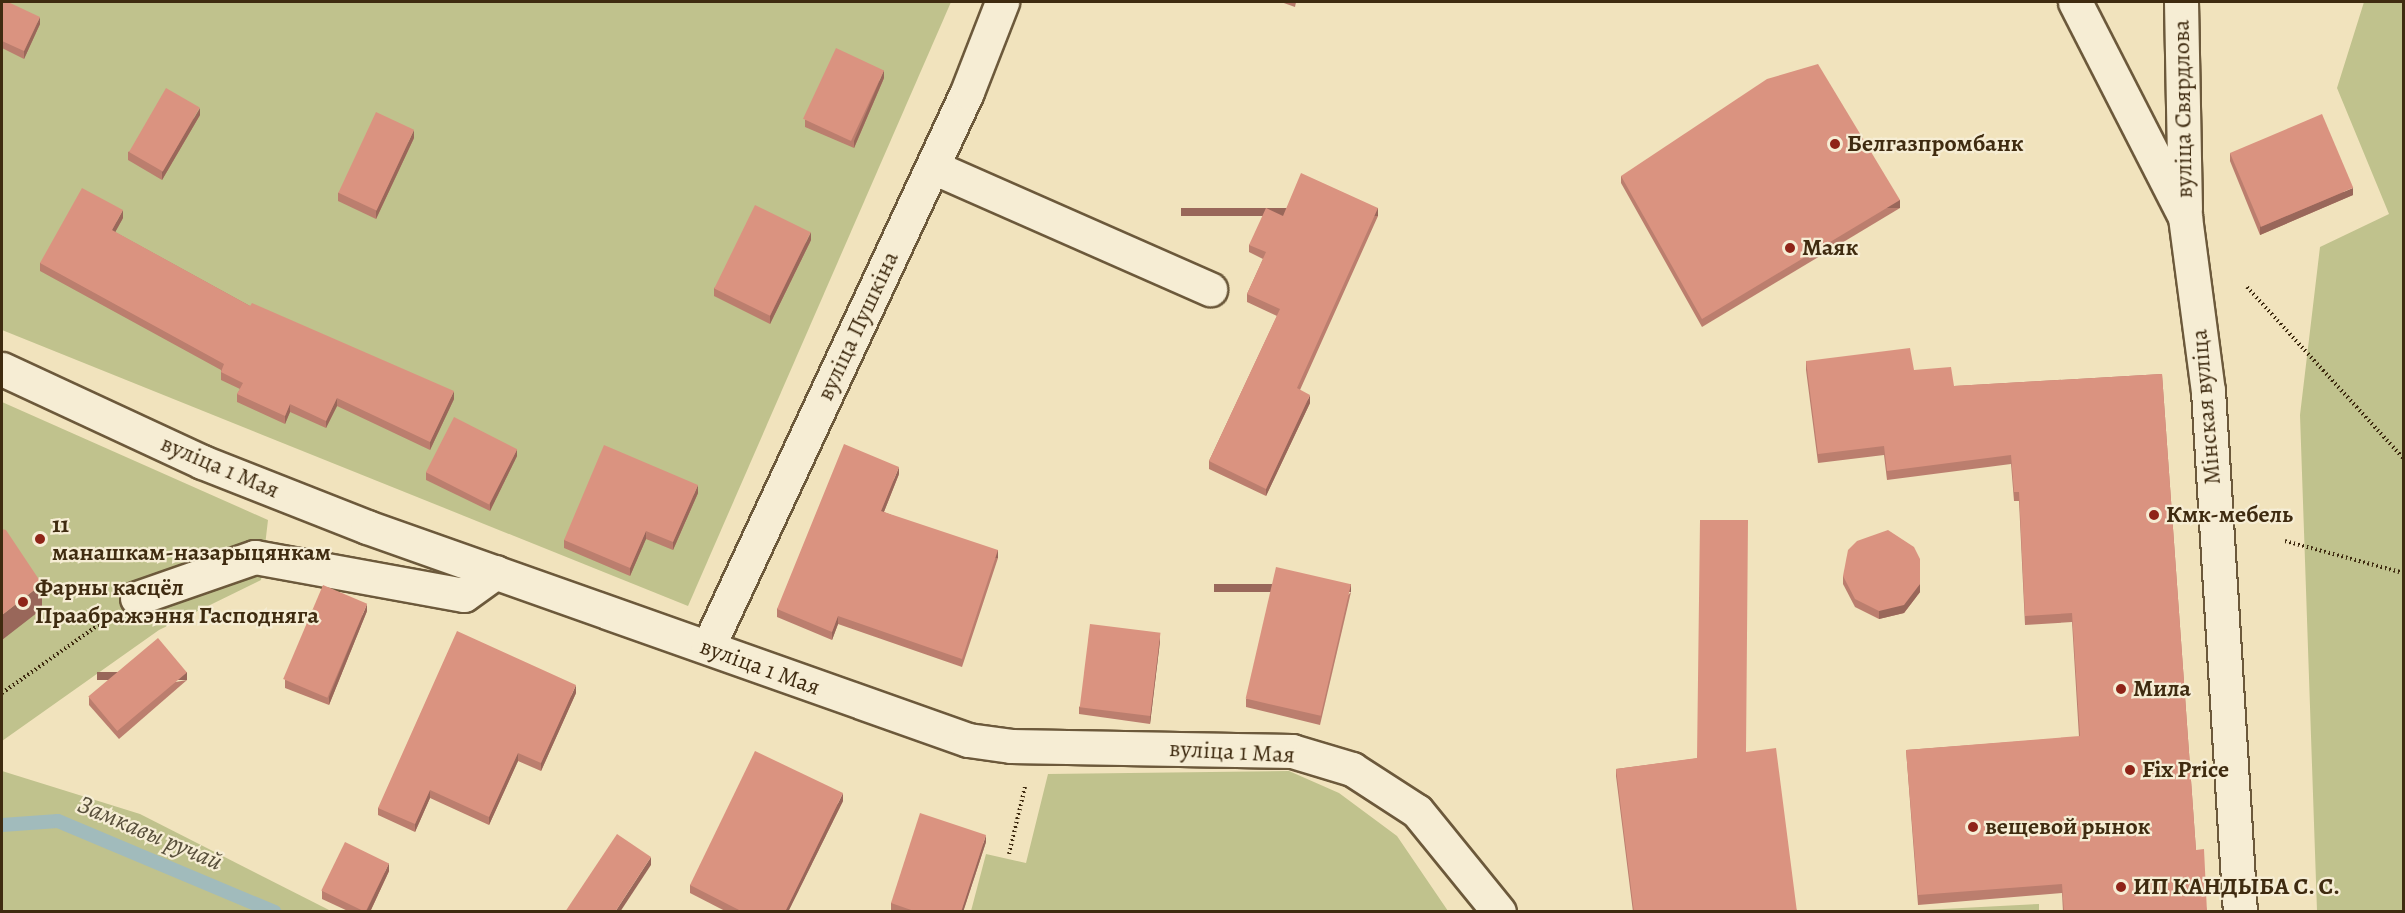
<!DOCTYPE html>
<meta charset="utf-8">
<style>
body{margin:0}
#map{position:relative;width:2405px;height:913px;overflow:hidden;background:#f1e3bd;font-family:Alegreya,serif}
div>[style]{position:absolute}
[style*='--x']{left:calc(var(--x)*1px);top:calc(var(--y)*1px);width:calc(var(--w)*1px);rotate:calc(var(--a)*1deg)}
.green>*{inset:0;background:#c0c28d}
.stream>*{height:14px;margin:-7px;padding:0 7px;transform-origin:7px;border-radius:7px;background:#a1bbbc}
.path>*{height:4px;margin-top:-2px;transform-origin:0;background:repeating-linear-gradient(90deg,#3f2b10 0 1.5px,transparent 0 4.5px)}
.roads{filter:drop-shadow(2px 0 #6c593b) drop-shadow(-2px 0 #6c593b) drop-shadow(0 2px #6c593b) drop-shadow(0 -2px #6c593b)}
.minor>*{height:33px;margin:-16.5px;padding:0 16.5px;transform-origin:16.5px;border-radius:16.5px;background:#f6edd4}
.wall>*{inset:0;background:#bb7e6e}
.shaded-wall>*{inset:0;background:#99675a;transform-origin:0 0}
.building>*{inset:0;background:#da9380;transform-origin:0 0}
.dots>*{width:16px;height:16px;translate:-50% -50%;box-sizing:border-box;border:3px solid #f6edd4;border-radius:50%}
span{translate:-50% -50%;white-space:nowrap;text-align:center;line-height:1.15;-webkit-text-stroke:4.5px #f6edd4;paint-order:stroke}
.street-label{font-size:24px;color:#3f2b10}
.poi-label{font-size:24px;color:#3f2b10;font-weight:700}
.left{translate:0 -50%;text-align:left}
.water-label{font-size:26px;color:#584f3b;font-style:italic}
.frame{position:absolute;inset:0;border:3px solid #3f2b10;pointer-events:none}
</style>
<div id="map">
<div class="green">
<div style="clip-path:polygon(2px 2px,951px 2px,688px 606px,2px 330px)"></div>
<div style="clip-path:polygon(2364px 2px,2404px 2px,2403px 911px,2317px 911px,2300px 415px,2320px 247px,2389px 214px,2337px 88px)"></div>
<div style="clip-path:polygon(2px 402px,268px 520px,261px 580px,159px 630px,2px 741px)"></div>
<div style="clip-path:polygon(2px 771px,140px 814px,331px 911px,2px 911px)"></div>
<div style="clip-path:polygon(1289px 771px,1339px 793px,1397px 836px,1448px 911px,971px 911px,986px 854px,1026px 863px,1048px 774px)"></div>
<div style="clip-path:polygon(2039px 904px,2039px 911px,1904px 911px)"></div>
</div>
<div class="stream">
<div style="--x:2;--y:825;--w:56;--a:-4.1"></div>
<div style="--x:58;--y:821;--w:235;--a:22.8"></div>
</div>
<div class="path">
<div style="--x:2247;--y:287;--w:233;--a:47.6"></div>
<div style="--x:2285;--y:541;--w:123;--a:15.1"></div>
<div style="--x:2;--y:693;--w:125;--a:-35.2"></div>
<div style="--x:1009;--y:854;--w:69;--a:-76.6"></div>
</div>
<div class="roads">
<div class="minor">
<div style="--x:2075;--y:2;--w:242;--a:62.9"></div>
<div style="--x:2185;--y:217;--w:176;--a:82.5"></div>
<div style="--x:2208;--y:391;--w:522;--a:86.49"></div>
<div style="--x:2181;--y:2;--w:207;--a:88.9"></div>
<div style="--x:933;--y:167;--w:303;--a:23.8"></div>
<div style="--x:2;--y:369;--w:221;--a:24.9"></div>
<div style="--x:202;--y:462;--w:177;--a:21.5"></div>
<div style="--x:367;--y:527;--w:638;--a:19.51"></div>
<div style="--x:968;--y:740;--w:43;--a:7.9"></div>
<div style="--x:1011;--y:746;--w:281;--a:1"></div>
<div style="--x:1292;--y:751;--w:63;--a:16.7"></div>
<div style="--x:1352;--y:769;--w:77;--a:32.9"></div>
<div style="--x:1417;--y:811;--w:130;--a:50.9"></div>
<div style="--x:137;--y:598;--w:125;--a:-19.2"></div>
<div style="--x:255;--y:557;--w:212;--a:10.3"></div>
<div style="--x:464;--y:595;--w:39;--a:-36"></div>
<div style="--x:708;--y:647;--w:612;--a:-64.98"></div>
<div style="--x:967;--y:92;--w:97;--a:-68.7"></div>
</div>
</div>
<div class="wall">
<div style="clip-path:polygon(2px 2px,40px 24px,24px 59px,2px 48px)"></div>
<div style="clip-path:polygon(1281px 2px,1296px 2px,1295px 7px)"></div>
<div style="clip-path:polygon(884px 78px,854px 148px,805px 127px,805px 120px)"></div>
<div style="clip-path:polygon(200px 115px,162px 180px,128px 160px,128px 152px)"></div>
<div style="clip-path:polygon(414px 138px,376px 219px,338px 201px,338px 193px)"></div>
<div style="clip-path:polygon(2230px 153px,2353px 195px,2260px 235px,2230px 161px)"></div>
<div style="clip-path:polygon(1621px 176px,1900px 208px,1702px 327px,1621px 183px)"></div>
<div style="clip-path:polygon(1283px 216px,1378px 216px,1300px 390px,1310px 403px,1266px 496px,1209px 469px,1209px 461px,1277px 316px,1247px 302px,1247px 294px,1263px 259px,1249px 252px,1249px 245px)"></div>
<div style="clip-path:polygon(123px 218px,115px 232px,250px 306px,454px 399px,430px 450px,337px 406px,326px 428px,290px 412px,285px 424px,237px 402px,237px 394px,240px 389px,221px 380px,221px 370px,40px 271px,40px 263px)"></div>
<div style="clip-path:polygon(811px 240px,770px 324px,714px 296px,714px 288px)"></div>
<div style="clip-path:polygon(1806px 361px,1914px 370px,1954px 386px,2162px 374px,2196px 850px,2207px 912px,2063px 912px,2062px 893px,1918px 905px,1906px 750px,2079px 737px,2072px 622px,2025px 625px,2019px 501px,2014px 501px,2011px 464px,1887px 480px,1884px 455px,1818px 463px,1806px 370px)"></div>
<div style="clip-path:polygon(517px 456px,490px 511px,426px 480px,426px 472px)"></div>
<div style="clip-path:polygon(899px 474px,884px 512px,998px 558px,962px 667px,838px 624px,832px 640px,777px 617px,777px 609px)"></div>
<div style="clip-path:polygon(698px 493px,673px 550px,646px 539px,630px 576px,564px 548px,564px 540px)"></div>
<div style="clip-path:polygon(1920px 559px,1920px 592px,1904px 613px,1879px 619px,1855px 607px,1843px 584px,1843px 576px)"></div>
<div style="clip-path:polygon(1351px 592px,1320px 725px,1246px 707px,1246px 699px)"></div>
<div style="clip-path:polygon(367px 611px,329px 705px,285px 688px,285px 680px)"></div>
<div style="clip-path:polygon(1160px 641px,1150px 724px,1079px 714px,1079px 707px)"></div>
<div style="clip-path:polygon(187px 680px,119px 739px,89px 705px,89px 697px)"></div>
<div style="clip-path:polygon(576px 693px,541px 771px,518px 761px,489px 825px,430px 798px,415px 832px,378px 815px,378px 808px)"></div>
<div style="clip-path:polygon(1746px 752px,1797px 912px,1633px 912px,1616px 776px,1616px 769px)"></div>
<div style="clip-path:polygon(843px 801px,788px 912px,727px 912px,690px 893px,690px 885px)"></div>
<div style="clip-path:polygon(986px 842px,963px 912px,893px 912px,891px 911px,891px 903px)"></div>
<div style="clip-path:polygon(389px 871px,370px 912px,350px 912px,322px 899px,322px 891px)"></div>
</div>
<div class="shaded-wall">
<div style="clip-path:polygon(40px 17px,40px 24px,24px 59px,24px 51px)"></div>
<div style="clip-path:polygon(884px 70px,884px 78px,854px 148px,854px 141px)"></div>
<div style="clip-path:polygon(200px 108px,200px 115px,162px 180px,162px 172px)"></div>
<div style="clip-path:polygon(414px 130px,414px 138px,376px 219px,376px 211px)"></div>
<div style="clip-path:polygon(2353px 188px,2353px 195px,2260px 235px,2260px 227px)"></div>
<div style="left:1900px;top:200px;width:8px;height:231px;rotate:90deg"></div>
<div style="left:1378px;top:208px;width:8px;height:197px;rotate:90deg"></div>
<div style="clip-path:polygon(123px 210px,123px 218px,112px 238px,112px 230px)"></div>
<div style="clip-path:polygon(811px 232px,811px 240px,770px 324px,770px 316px)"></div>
<div style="clip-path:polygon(454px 391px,454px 399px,430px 450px,430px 442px)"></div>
<div style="clip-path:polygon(1310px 395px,1310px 403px,1266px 496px,1266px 489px)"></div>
<div style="clip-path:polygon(337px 398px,337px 406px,326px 428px,326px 421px)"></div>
<div style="clip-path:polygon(290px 404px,290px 412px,285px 424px,285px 416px)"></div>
<div style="clip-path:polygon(517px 449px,517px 456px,490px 511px,490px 503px)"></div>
<div style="clip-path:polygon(899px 467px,899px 474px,881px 519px,881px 511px)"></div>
<div style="clip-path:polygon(698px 485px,698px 493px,673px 550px,673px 542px)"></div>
<div style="clip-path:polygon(646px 531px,646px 539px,630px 576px,630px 568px)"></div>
<div style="left:998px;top:550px;width:8px;height:115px;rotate:90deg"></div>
<div style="clip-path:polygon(42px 584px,42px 609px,2px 640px,2px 615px)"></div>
<div style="left:1351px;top:584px;width:8px;height:137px;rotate:90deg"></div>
<div style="clip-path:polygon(1920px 584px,1920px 592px,1904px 613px,1879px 619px,1879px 611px)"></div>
<div style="clip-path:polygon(367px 604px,367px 611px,329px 705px,329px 697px)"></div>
<div style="clip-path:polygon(838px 616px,838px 624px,832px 640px,832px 632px)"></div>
<div style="clip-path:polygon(1160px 633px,1160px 641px,1150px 724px,1150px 716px)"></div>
<div style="left:187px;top:672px;width:8px;height:90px;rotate:90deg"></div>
<div style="clip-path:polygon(576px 685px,576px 693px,541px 771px,541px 763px)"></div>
<div style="clip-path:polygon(518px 753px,518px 761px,489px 825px,489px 817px)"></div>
<div style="clip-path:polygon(430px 790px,430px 798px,415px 832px,415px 824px)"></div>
<div style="clip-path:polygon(843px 793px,843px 801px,788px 912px,785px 912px)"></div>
<div style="clip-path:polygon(986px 835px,986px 842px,963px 912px,961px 912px)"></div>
<div style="clip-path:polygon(651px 857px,651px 865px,620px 912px,615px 912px)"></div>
<div style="clip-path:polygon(389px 863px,389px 871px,370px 912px,366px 912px)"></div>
</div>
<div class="building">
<div style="clip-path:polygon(2px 2px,8px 2px,40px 17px,24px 51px,2px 41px)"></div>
<div style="left:836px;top:48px;width:53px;height:78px;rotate:25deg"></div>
<div style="clip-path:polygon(1818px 64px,1900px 200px,1702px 319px,1621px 176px,1767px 79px)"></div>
<div style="left:166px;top:88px;width:39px;height:74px;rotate:30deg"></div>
<div style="left:376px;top:112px;width:42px;height:89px;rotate:25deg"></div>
<div style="left:2322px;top:114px;width:80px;height:100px;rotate:67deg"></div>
<div style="clip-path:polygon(1301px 173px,1378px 208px,1297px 388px,1310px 395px,1266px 489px,1209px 461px,1280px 309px,1247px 294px,1266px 252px,1249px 245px,1266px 208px,1283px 216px)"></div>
<div style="clip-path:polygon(82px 188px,123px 210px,112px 230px,250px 306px,252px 303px,454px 391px,430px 442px,337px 398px,326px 421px,290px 404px,285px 416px,237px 394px,243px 383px,221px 372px,224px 364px,40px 263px)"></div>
<div style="left:755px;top:205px;width:62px;height:93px;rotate:26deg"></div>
<div style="clip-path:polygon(1910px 348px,1914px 370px,1951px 367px,1954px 386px,2162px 374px,2196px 850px,2204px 849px,2207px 912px,2064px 912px,2062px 884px,1918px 895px,1906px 750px,2080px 736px,2072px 613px,2025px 616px,2019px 492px,2014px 492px,2011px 455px,1887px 471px,1884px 446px,1818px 454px,1806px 361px)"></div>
<div style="left:454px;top:417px;width:71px;height:62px;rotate:27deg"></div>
<div style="clip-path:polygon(844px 444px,899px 467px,881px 511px,998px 550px,962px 659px,838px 616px,832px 632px,777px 609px)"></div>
<div style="clip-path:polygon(604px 445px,698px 485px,673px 542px,646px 531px,630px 568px,564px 540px)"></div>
<div style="clip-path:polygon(1700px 520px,1748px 520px,1746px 752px,1776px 748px,1797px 912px,1634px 912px,1616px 769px,1697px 758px)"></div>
<div style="clip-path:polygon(2px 529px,6px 530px,42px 584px,2px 615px)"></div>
<div style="clip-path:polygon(1888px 530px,1914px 547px,1920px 559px,1920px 584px,1904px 605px,1879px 611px,1855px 599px,1843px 576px,1848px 550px,1857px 541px)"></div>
<div style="left:1276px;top:567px;width:77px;height:135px;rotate:13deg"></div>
<div style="left:323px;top:585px;width:48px;height:102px;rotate:23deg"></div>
<div style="left:1090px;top:624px;width:71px;height:84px;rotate:7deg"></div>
<div style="clip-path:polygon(457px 631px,576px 685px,541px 763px,518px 753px,489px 817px,430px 790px,415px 824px,378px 808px)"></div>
<div style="left:158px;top:638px;width:45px;height:91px;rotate:50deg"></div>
<div style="clip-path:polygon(755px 751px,843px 793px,785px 912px,743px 912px,690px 885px)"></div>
<div style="clip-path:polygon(920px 813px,986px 835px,961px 912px,917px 912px,891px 903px)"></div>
<div style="clip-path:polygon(617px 834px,651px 857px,615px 912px,565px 912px)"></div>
<div style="left:345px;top:842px;width:49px;height:54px;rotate:26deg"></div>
</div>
<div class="dots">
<div style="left:1835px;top:144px;background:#8f2418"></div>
<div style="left:1790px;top:248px;background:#8f2418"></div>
<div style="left:2154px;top:515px;background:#8f2418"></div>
<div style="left:40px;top:539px;background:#8f2418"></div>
<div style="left:23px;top:602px;background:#8f2418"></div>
<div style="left:2121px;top:689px;background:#8f2418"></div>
<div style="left:2130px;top:770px;background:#8f2418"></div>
<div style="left:1973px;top:827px;background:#8f2418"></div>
<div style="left:2121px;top:887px;background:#8f2418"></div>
</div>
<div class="street-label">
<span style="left:2183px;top:109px;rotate:-91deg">вуліца Свярдлова</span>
<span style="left:858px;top:326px;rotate:-65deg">вуліца Пушкіна</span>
<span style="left:2206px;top:407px;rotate:-95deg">Мінская вуліца</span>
<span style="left:220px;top:467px;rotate:23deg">вуліца 1 Мая</span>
<span style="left:760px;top:667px;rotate:20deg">вуліца 1 Мая</span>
<span style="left:1232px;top:752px;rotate:3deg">вуліца 1 Мая</span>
</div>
<div class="poi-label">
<span class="left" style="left:1847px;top:144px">Белгазпромбанк</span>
<span class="left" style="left:1802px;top:248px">Маяк</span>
<span class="left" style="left:2166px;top:515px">Кмк-мебель</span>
<span class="left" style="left:52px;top:539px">11<br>манашкам-назарыцянкам</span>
<span class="left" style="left:35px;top:602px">Фарны касцёл<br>Праабражэння Гасподняга</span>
<span class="left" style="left:2133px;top:689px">Мила</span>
<span class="left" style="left:2142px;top:770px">Fix Price</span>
<span class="left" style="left:1985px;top:827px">вещевой рынок</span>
<span class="left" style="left:2133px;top:887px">ИП КАНДЫБА С. С.</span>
</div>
<div class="water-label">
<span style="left:150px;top:833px;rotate:23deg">Замкавы ручай</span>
</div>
<div class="frame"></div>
</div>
